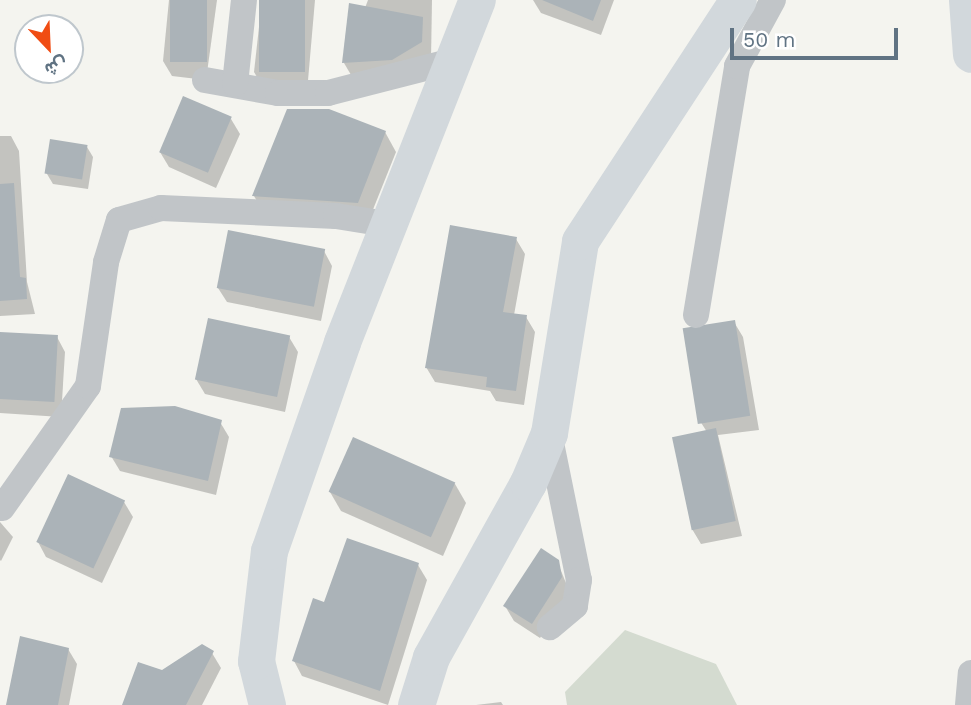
<!DOCTYPE html>
<meta charset="utf-8">
<style>
body{margin:0}
#map{position:relative;width:971px;height:705px;overflow:hidden;background:#f4f4ef;font-family:"Work Sans",Vazirmatn,sans-serif}
div>[style]{position:absolute}
[style*='--x']{left:calc(var(--x)*1px);top:calc(var(--y)*1px);width:calc(var(--w)*1px);rotate:calc(var(--a)*1deg)}
.green>*{inset:0;background:#d4dbd0}
.shadow>*{inset:0;background:#0003}
.building>*{inset:0;background:#abb3b8;transform-origin:0 0}
.street>*{height:26px;margin:-13px;padding:0 13px;transform-origin:13px;border-radius:13px;background:#c1c5c8}
.secondary>*{height:37px;margin:-18.5px;padding:0 18.5px;transform-origin:18.5px;border-radius:18.5px;background:#d2d8dc}
span{translate:-50% -50%;white-space:nowrap;text-align:center;line-height:1.15;-webkit-text-stroke:7px #fff;paint-order:stroke}
.north{position:absolute;left:14px;top:14px;width:70px;height:70px;box-sizing:border-box;background:#fff;border:2px solid #bfc7cd;border-radius:50%;rotate:157deg;font-size:19px;font-weight:700;line-height:28px;text-align:center;color:#607383}
.north::after{content:'';display:block;margin:auto;width:24px;height:32px;background:#f04c13;clip-path:polygon(50% 0,100% 100%,50% 72%,0 100%)}
.scale{position:absolute;left:730px;top:28px;width:168px;height:32px;box-sizing:border-box;border:4px solid #607383;border-top:0;padding-left:9px;font-size:21px;line-height:24px;white-space:nowrap;color:#607383;-webkit-text-stroke:5px #fff;paint-order:stroke}
</style>
<div id="map">
<div class="green">
<div style="clip-path:polygon(625px 630px,716px 664px,737px 705px,567px 705px,565px 692px)"></div>
</div>
<div class="shadow">
<div style="clip-path:polygon(169px 0,217px 0,206px 80px,172px 76px,163px 61px)"></div>
<div style="clip-path:polygon(262px 0,315px 0,307px 92px,263px 87px,254px 72px)"></div>
<div style="clip-path:polygon(368px 0,432px 0,431px 60px,354px 80px,344px 63px)"></div>
<div style="clip-path:polygon(533px 0,614px 0,601px 35px,541px 13px)"></div>
<div style="clip-path:polygon(288px 110px,385px 132px,396px 152px,368px 222px,265px 215px,254px 196px)"></div>
<div style="clip-path:polygon(231px 119px,240px 134px,216px 188px,169px 167px,160px 152px)"></div>
<div style="clip-path:polygon(0 136px,11px 136px,19px 151px,27px 282px,35px 314px,0 316px)"></div>
<div style="clip-path:polygon(87px 147px,93px 157px,88px 189px,53px 184px,47px 174px)"></div>
<div style="clip-path:polygon(516px 239px,525px 254px,514px 315px,526px 317px,535px 332px,524px 405px,496px 401px,490px 391px,435px 382px,426px 367px)"></div>
<div style="clip-path:polygon(324px 251px,332px 266px,321px 321px,227px 302px,218px 288px)"></div>
<div style="clip-path:polygon(734px 322px,743px 337px,759px 430px,718px 435px,742px 536px,701px 544px,692px 529px,707px 432px,700px 421px)"></div>
<div style="clip-path:polygon(0 334px,57px 337px,65px 352px,61px 417px,0 413px)"></div>
<div style="clip-path:polygon(289px 337px,298px 352px,285px 412px,205px 394px,196px 379px)"></div>
<div style="clip-path:polygon(220px 422px,229px 437px,216px 495px,120px 471px,111px 456px)"></div>
<div style="clip-path:polygon(455px 484px,466px 503px,443px 556px,341px 511px,330px 492px)"></div>
<div style="clip-path:polygon(124px 502px,133px 517px,102px 583px,46px 557px,38px 542px)"></div>
<div style="clip-path:polygon(0 522px,13px 537px,1px 561px,0 560px)"></div>
<div style="clip-path:polygon(557px 561px,570px 593px,540px 638px,514px 621px,505px 606px)"></div>
<div style="clip-path:polygon(418px 565px,427px 580px,388px 705px,302px 676px,294px 661px,325px 604px)"></div>
<div style="clip-path:polygon(68px 649px,77px 664px,69px 705px,8px 705px)"></div>
<div style="clip-path:polygon(212px 653px,221px 668px,202px 705px,125px 705px,162px 672px)"></div>
<div style="clip-path:polygon(501px 702px,503px 705px,476px 705px)"></div>
</div>
<div class="building">
<div style="left:170px;top:0;width:37px;height:62px"></div>
<div style="left:259px;top:0;width:46px;height:72px"></div>
<div style="clip-path:polygon(542px 0,601px 0,593px 21px)"></div>
<div style="clip-path:polygon(349px 3px,423px 17px,422px 42px,392px 60px,342px 63px)"></div>
<div style="left:183px;top:96px;width:53px;height:61px;rotate:23deg"></div>
<div style="clip-path:polygon(287px 109px,329px 109px,386px 131px,358px 203px,252px 196px)"></div>
<div style="left:50px;top:139px;width:38px;height:35px;rotate:9deg"></div>
<div style="clip-path:polygon(14px 183px,20px 277px,26px 278px,27px 299px,0 301px,0 184px)"></div>
<div style="clip-path:polygon(450px 225px,517px 237px,503px 312px,527px 315px,516px 391px,486px 387px,487px 377px,425px 368px)"></div>
<div style="left:228px;top:230px;width:99px;height:59px;rotate:11deg"></div>
<div style="left:208px;top:318px;width:84px;height:63px;rotate:12deg"></div>
<div style="left:735px;top:320px;width:97px;height:53px;rotate:81deg"></div>
<div style="left:0;top:332px;width:58px;height:67px;rotate:3deg"></div>
<div style="clip-path:polygon(175px 406px,222px 420px,208px 481px,109px 457px,121px 408px)"></div>
<div style="left:716px;top:428px;width:95px;height:45px;rotate:78deg"></div>
<div style="left:353px;top:437px;width:112px;height:60px;rotate:24deg"></div>
<div style="left:68px;top:474px;width:63px;height:75px;rotate:25deg"></div>
<div style="clip-path:polygon(347px 538px,419px 563px,380px 691px,292px 661px,313px 598px,324px 602px)"></div>
<div style="clip-path:polygon(541px 548px,559px 560px,562px 577px,532px 624px,503px 606px)"></div>
<div style="clip-path:polygon(20px 636px,69px 648px,58px 705px,6px 705px)"></div>
<div style="clip-path:polygon(202px 644px,214px 651px,186px 705px,122px 705px,138px 662px,162px 670px)"></div>
</div>
<div class="street">
<div style="--x:205;--y:80;--w:74;--a:10.1"></div>
<div style="--x:278;--y:93;--w:50;--a:0"></div>
<div style="--x:328;--y:93;--w:129;--a:-14.4"></div>
<div style="--x:235;--y:84;--w:84;--a:-83.9"></div>
<div style="--x:696;--y:315;--w:252;--a:-80.6"></div>
<div style="--x:737;--y:66;--w:75;--a:-61.4"></div>
<div style="--x:549;--y:433;--w:150;--a:78.5"></div>
<div style="--x:579;--y:580;--w:26;--a:99"></div>
<div style="--x:575;--y:606;--w:33;--a:140"></div>
<div style="--x:2;--y:508;--w:149;--a:-54.8"></div>
<div style="--x:88;--y:386;--w:125;--a:-81.7"></div>
<div style="--x:106;--y:262;--w:44;--a:-72.8"></div>
<div style="--x:119;--y:220;--w:44;--a:-15.9"></div>
<div style="--x:161;--y:208;--w:175;--a:2.6"></div>
<div style="--x:336;--y:216;--w:58;--a:9"></div>
<div style="--x:968;--y:705;--w:32;--a:-85"></div>
</div>
<div class="secondary">
<div style="--x:967;--y:0;--w:54;--a:85.8"></div>
<div style="--x:267;--y:705;--w:45;--a:-104"></div>
<div style="--x:256;--y:661;--w:111;--a:-83.3"></div>
<div style="--x:269;--y:551;--w:221;--a:-70.7"></div>
<div style="--x:342;--y:342;--w:368;--a:-68.5"></div>
<div style="--x:416;--y:705;--w:50;--a:-72.6"></div>
<div style="--x:431;--y:657;--w:199;--a:-60.9"></div>
<div style="--x:528;--y:483;--w:54;--a:-67.2"></div>
<div style="--x:549;--y:433;--w:194;--a:-80.8"></div>
<div style="--x:580;--y:241;--w:288;--a:-56.8"></div>
</div>
<div class="north">ش</div>
<div class="scale">50 m</div>
</div>
